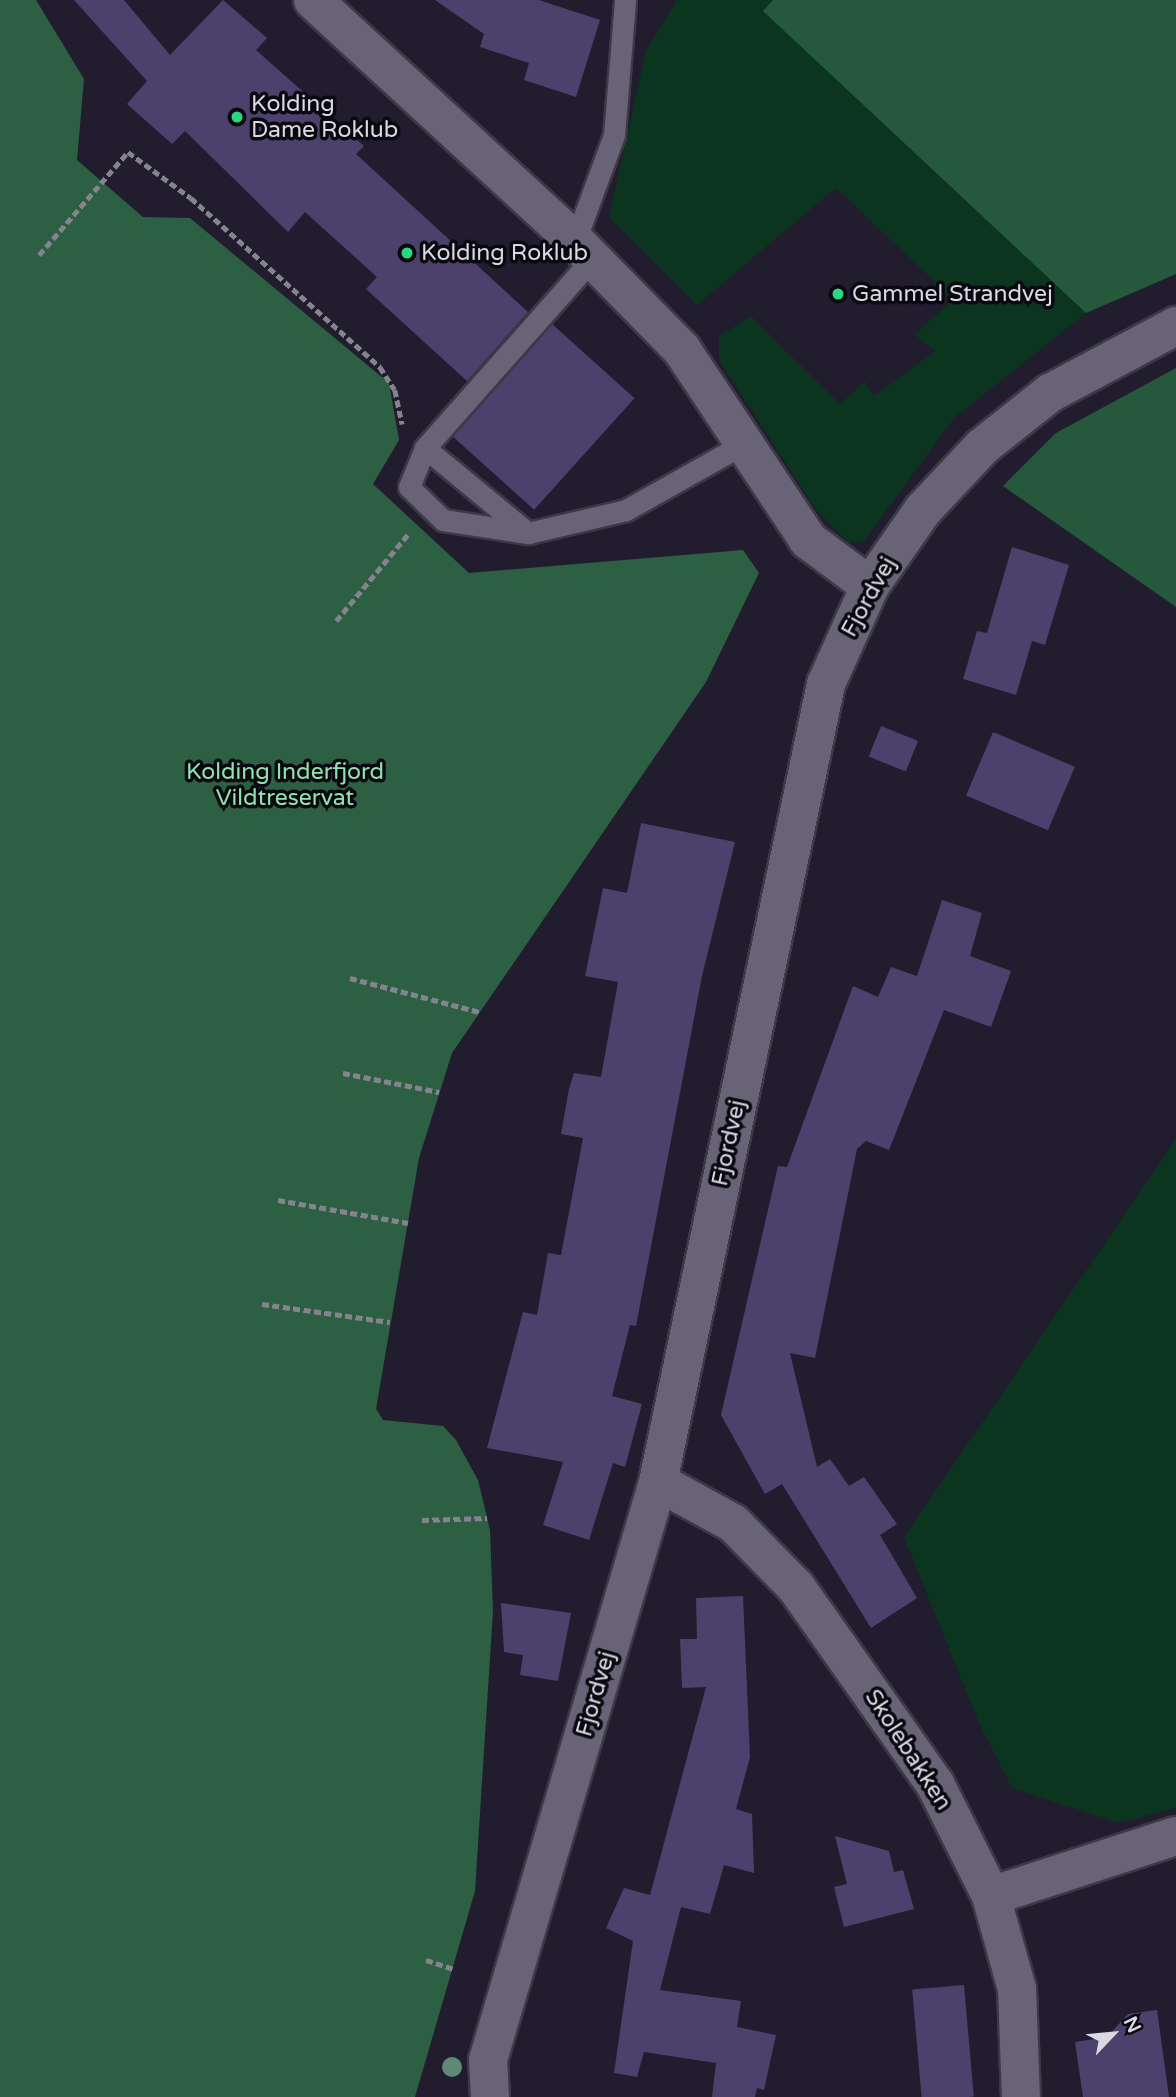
<!DOCTYPE html>
<style>
body{margin:0}
#map{position:relative;width:1176px;height:2097px;overflow:hidden;background:#211d2e;font-family:"Varela Round",sans-serif}
div>[style]{position:absolute}
[style*='--x']{left:calc(var(--x)*1px);top:calc(var(--y)*1px);width:calc(var(--w)*1px);rotate:calc(var(--a)*1deg)}
.green>*{inset:0;background:#0b351f}
.forest>*{inset:0;background:#26593b}
.water>*{inset:0;background:#2d5f42}
.building>*{inset:0;background:#4c406c;transform-origin:0 0}
.path>*{height:4.5px;margin-top:-2.25px;transform-origin:0;background:repeating-linear-gradient(90deg,#868391 0 7px,transparent 0 10.5px)}
.roads{filter:drop-shadow(2px 0 #3d3947) drop-shadow(-2px 0 #3d3947) drop-shadow(0 2px #3d3947) drop-shadow(0 -2px #3d3947)}
.lane>*{height:21px;margin:-10.5px;padding:0 10.5px;transform-origin:10.5px;border-radius:10.5px;background:#686377}
.street>*{height:38px;margin:-19px;padding:0 19px;transform-origin:19px;border-radius:19px;background:#686377}
.trees>*{width:20px;height:20px;margin:-10px;border-radius:50%;background:#5f8976}
.dots>*{width:19px;height:19px;translate:-50% -50%;box-sizing:border-box;border:4px solid #0b0910;border-radius:50%}
span{translate:-50% -50%;white-space:nowrap;text-align:center;line-height:1.15;-webkit-text-stroke:7px #0b0910;paint-order:stroke}
.poi-label{font-size:23px;color:#dad8e3}
.left{translate:0 -50%;text-align:left}
.street-label{font-size:23px;color:#dad8e3}
.park-label{font-size:23px;color:#92e1b0}
.north{position:absolute;left:1078px;top:1999px;width:70px;height:70px;-webkit-text-stroke:5px #0b0910;paint-order:stroke;rotate:64deg;font-size:19px;font-weight:700;line-height:28px;text-align:center;color:#dad8e3}
.north::after{content:'';display:block;margin:auto;width:24px;height:32px;background:#dad8e3;clip-path:polygon(50% 0,100% 100%,50% 72%,0 100%)}
</style>
<div id="map">
<div class="green">
<div style="clip-path:polygon(677px 0,777px 0,764px 11px,1086px 313px,954px 418px,864px 541px,849px 543px,815px 508px,719px 360px,719px 336px,751px 316px,840px 404px,865px 381px,874px 396px,935px 351px,915px 335px,953px 299px,836px 188px,697px 305px,609px 217px,646px 51px)"></div>
<div style="clip-path:polygon(1176px 1139px,1176px 1808px,1119px 1823px,1012px 1788px,979px 1723px,904px 1537px)"></div>
</div>
<div class="forest">
<div style="clip-path:polygon(773px 0,1176px 0,1176px 274px,1086px 313px,763px 11px)"></div>
<div style="clip-path:polygon(1176px 368px,1176px 607px,1003px 486px,1056px 433px)"></div>
</div>
<div class="water">
<div style="clip-path:polygon(0 0,36px 0,84px 79px,77px 160px,143px 217px,190px 218px,389px 383px,399px 440px,373px 484px,469px 573px,743px 550px,759px 573px,706px 682px,452px 1053px,419px 1158px,376px 1409px,383px 1420px,443px 1426px,456px 1440px,478px 1480px,490px 1530px,493px 1611px,475px 1891px,415px 2097px,0 2097px)"></div>
</div>
<div class="building">
<div style="clip-path:polygon(74px 0,124px 0,170px 55px,223px 0,267px 38px,256px 50px,364px 146px,356px 154px,528px 312px,467px 381px,366px 289px,377px 277px,305px 212px,288px 232px,185px 131px,172px 144px,127px 104px,147px 81px)"></div>
<div style="clip-path:polygon(435px 0,539px 0,600px 20px,576px 97px,524px 80px,529px 63px,480px 47px,484px 34px)"></div>
<div style="left:552px;top:324px;width:111px;height:150px;rotate:42deg"></div>
<div style="clip-path:polygon(1012px 547px,1069px 565px,1045px 645px,1032px 641px,1016px 695px,963px 679px,977px 631px,987px 633px)"></div>
<div style="left:881px;top:726px;width:40px;height:33px;rotate:22deg"></div>
<div style="left:993px;top:732px;width:89px;height:69px;rotate:23deg"></div>
<div style="clip-path:polygon(641px 823px,735px 842px,702px 976px,636px 1326px,630px 1325px,612px 1396px,642px 1404px,625px 1467px,613px 1463px,589px 1540px,543px 1525px,563px 1462px,487px 1448px,523px 1312px,537px 1315px,548px 1253px,561px 1255px,583px 1138px,561px 1134px,569px 1089px,574px 1073px,601px 1077px,618px 982px,585px 976px,603px 888px,627px 893px)"></div>
<div style="clip-path:polygon(942px 900px,982px 913px,970px 956px,1011px 971px,991px 1027px,944px 1010px,889px 1150px,866px 1141px,857px 1149px,815px 1358px,790px 1353px,817px 1467px,830px 1459px,849px 1486px,864px 1477px,897px 1524px,880px 1535px,917px 1598px,871px 1628px,782px 1484px,765px 1494px,721px 1415px,778px 1166px,787px 1167px,853px 986px,878px 997px,891px 967px,917px 976px)"></div>
<div style="clip-path:polygon(743px 1596px,750px 1757px,736px 1809px,752px 1814px,754px 1873px,724px 1865px,710px 1914px,681px 1907px,660px 1990px,741px 2001px,737px 2027px,776px 2035px,764px 2090px,757px 2088px,755px 2097px,712px 2097px,716px 2063px,644px 2052px,637px 2077px,614px 2073px,633px 1941px,606px 1928px,624px 1888px,650px 1895px,706px 1687px,682px 1688px,680px 1639px,697px 1639px,696px 1598px)"></div>
<div style="clip-path:polygon(501px 1603px,571px 1613px,558px 1681px,520px 1675px,523px 1655px,504px 1652px)"></div>
<div style="clip-path:polygon(835px 1836px,889px 1851px,894px 1872px,903px 1870px,914px 1909px,844px 1927px,834px 1887px,847px 1884px)"></div>
<div style="left:964px;top:1985px;width:112px;height:52px;rotate:85deg"></div>
<div style="clip-path:polygon(1157px 2010px,1169px 2097px,1083px 2097px,1075px 2042px,1107px 2037px,1128px 2014px)"></div>
</div>
<div class="path">
<div style="--x:39;--y:255;--w:136;--a:-49.2"></div>
<div style="--x:128;--y:152;--w:78;--a:36.1"></div>
<div style="--x:191;--y:198;--w:254;--a:41.8"></div>
<div style="--x:380;--y:367;--w:27;--a:57"></div>
<div style="--x:395;--y:390;--w:35;--a:78"></div>
<div style="--x:336;--y:621;--w:114;--a:-50.3"></div>
<div style="--x:350;--y:978;--w:134;--a:14.7"></div>
<div style="--x:343;--y:1073;--w:98;--a:11.2"></div>
<div style="--x:278;--y:1200;--w:132;--a:10"></div>
<div style="--x:262;--y:1304;--w:129;--a:8"></div>
<div style="--x:422;--y:1520;--w:65;--a:-1.8"></div>
<div style="--x:426;--y:1960;--w:28;--a:18"></div>
</div>
<div class="roads">
<div class="lane">
<div style="--x:575;--y:241;--w:113;--a:-69.8"></div>
<div style="--x:614;--y:135;--w:135;--a:-85.3"></div>
<div style="--x:593;--y:258;--w:254;--a:131.5"></div>
<div style="--x:425;--y:448;--w:134;--a:39.5"></div>
<div style="--x:528;--y:533;--w:101;--a:-13.2"></div>
<div style="--x:626;--y:510;--w:134;--a:-29.4"></div>
<div style="--x:425;--y:448;--w:42;--a:112.3"></div>
<div style="--x:409;--y:487;--w:47;--a:44.1"></div>
<div style="--x:443;--y:520;--w:86;--a:8.7"></div>
</div>
<div class="street">
<div style="--x:313;--y:0;--w:356;--a:42.6"></div>
<div style="--x:575;--y:241;--w:153;--a:45.5"></div>
<div style="--x:682;--y:350;--w:228;--a:56.4"></div>
<div style="--x:808;--y:540;--w:77;--a:36.6"></div>
<div style="--x:658;--y:1482;--w:85;--a:28.7"></div>
<div style="--x:733;--y:1523;--w:90;--a:45.5"></div>
<div style="--x:796;--y:1587;--w:241;--a:54.8"></div>
<div style="--x:935;--y:1784;--w:125;--a:63.4"></div>
<div style="--x:991;--y:1896;--w:97;--a:74.4"></div>
<div style="--x:1017;--y:1989;--w:108;--a:87.9"></div>
<div style="--x:991;--y:1896;--w:194;--a:-18"></div>
<div style="--x:490;--y:2097;--w:37;--a:-93"></div>
<div style="--x:488;--y:2060;--w:602;--a:-73.61"></div>
<div style="--x:658;--y:1482;--w:815;--a:-78.11"></div>
<div style="--x:826;--y:684;--w:107;--a:-65.8"></div>
<div style="--x:870;--y:586;--w:93;--a:-55.1"></div>
<div style="--x:923;--y:510;--w:86;--a:-46.9"></div>
<div style="--x:982;--y:447;--w:87;--a:-38.5"></div>
<div style="--x:1050;--y:393;--w:143;--a:-28"></div>
</div>
</div>
<div class="trees">
<div style="left:452px;top:2067px"></div>
</div>
<div class="dots">
<div style="left:237px;top:117px;background:#29d885"></div>
<div style="left:407px;top:253px;background:#29d885"></div>
<div style="left:838px;top:294px;background:#29d885"></div>
</div>
<div class="poi-label">
<span class="left" style="left:251px;top:117px">Kolding<br>Dame Roklub</span>
<span class="left" style="left:421px;top:253px">Kolding Roklub</span>
<span class="left" style="left:852px;top:294px">Gammel Strandvej</span>
</div>
<div class="street-label">
<span style="left:869px;top:597px;rotate:-61deg">Fjordvej</span>
<span style="left:729px;top:1143px;rotate:-78deg">Fjordvej</span>
<span style="left:596px;top:1694px;rotate:-74deg">Fjordvej</span>
<span style="left:908px;top:1750px;rotate:57deg">Skolebakken</span>
</div>
<div class="park-label">
<span style="left:285px;top:785px">Kolding Inderfjord<br>Vildtreservat</span>
</div>
<div class="north">N</div>
</div>
